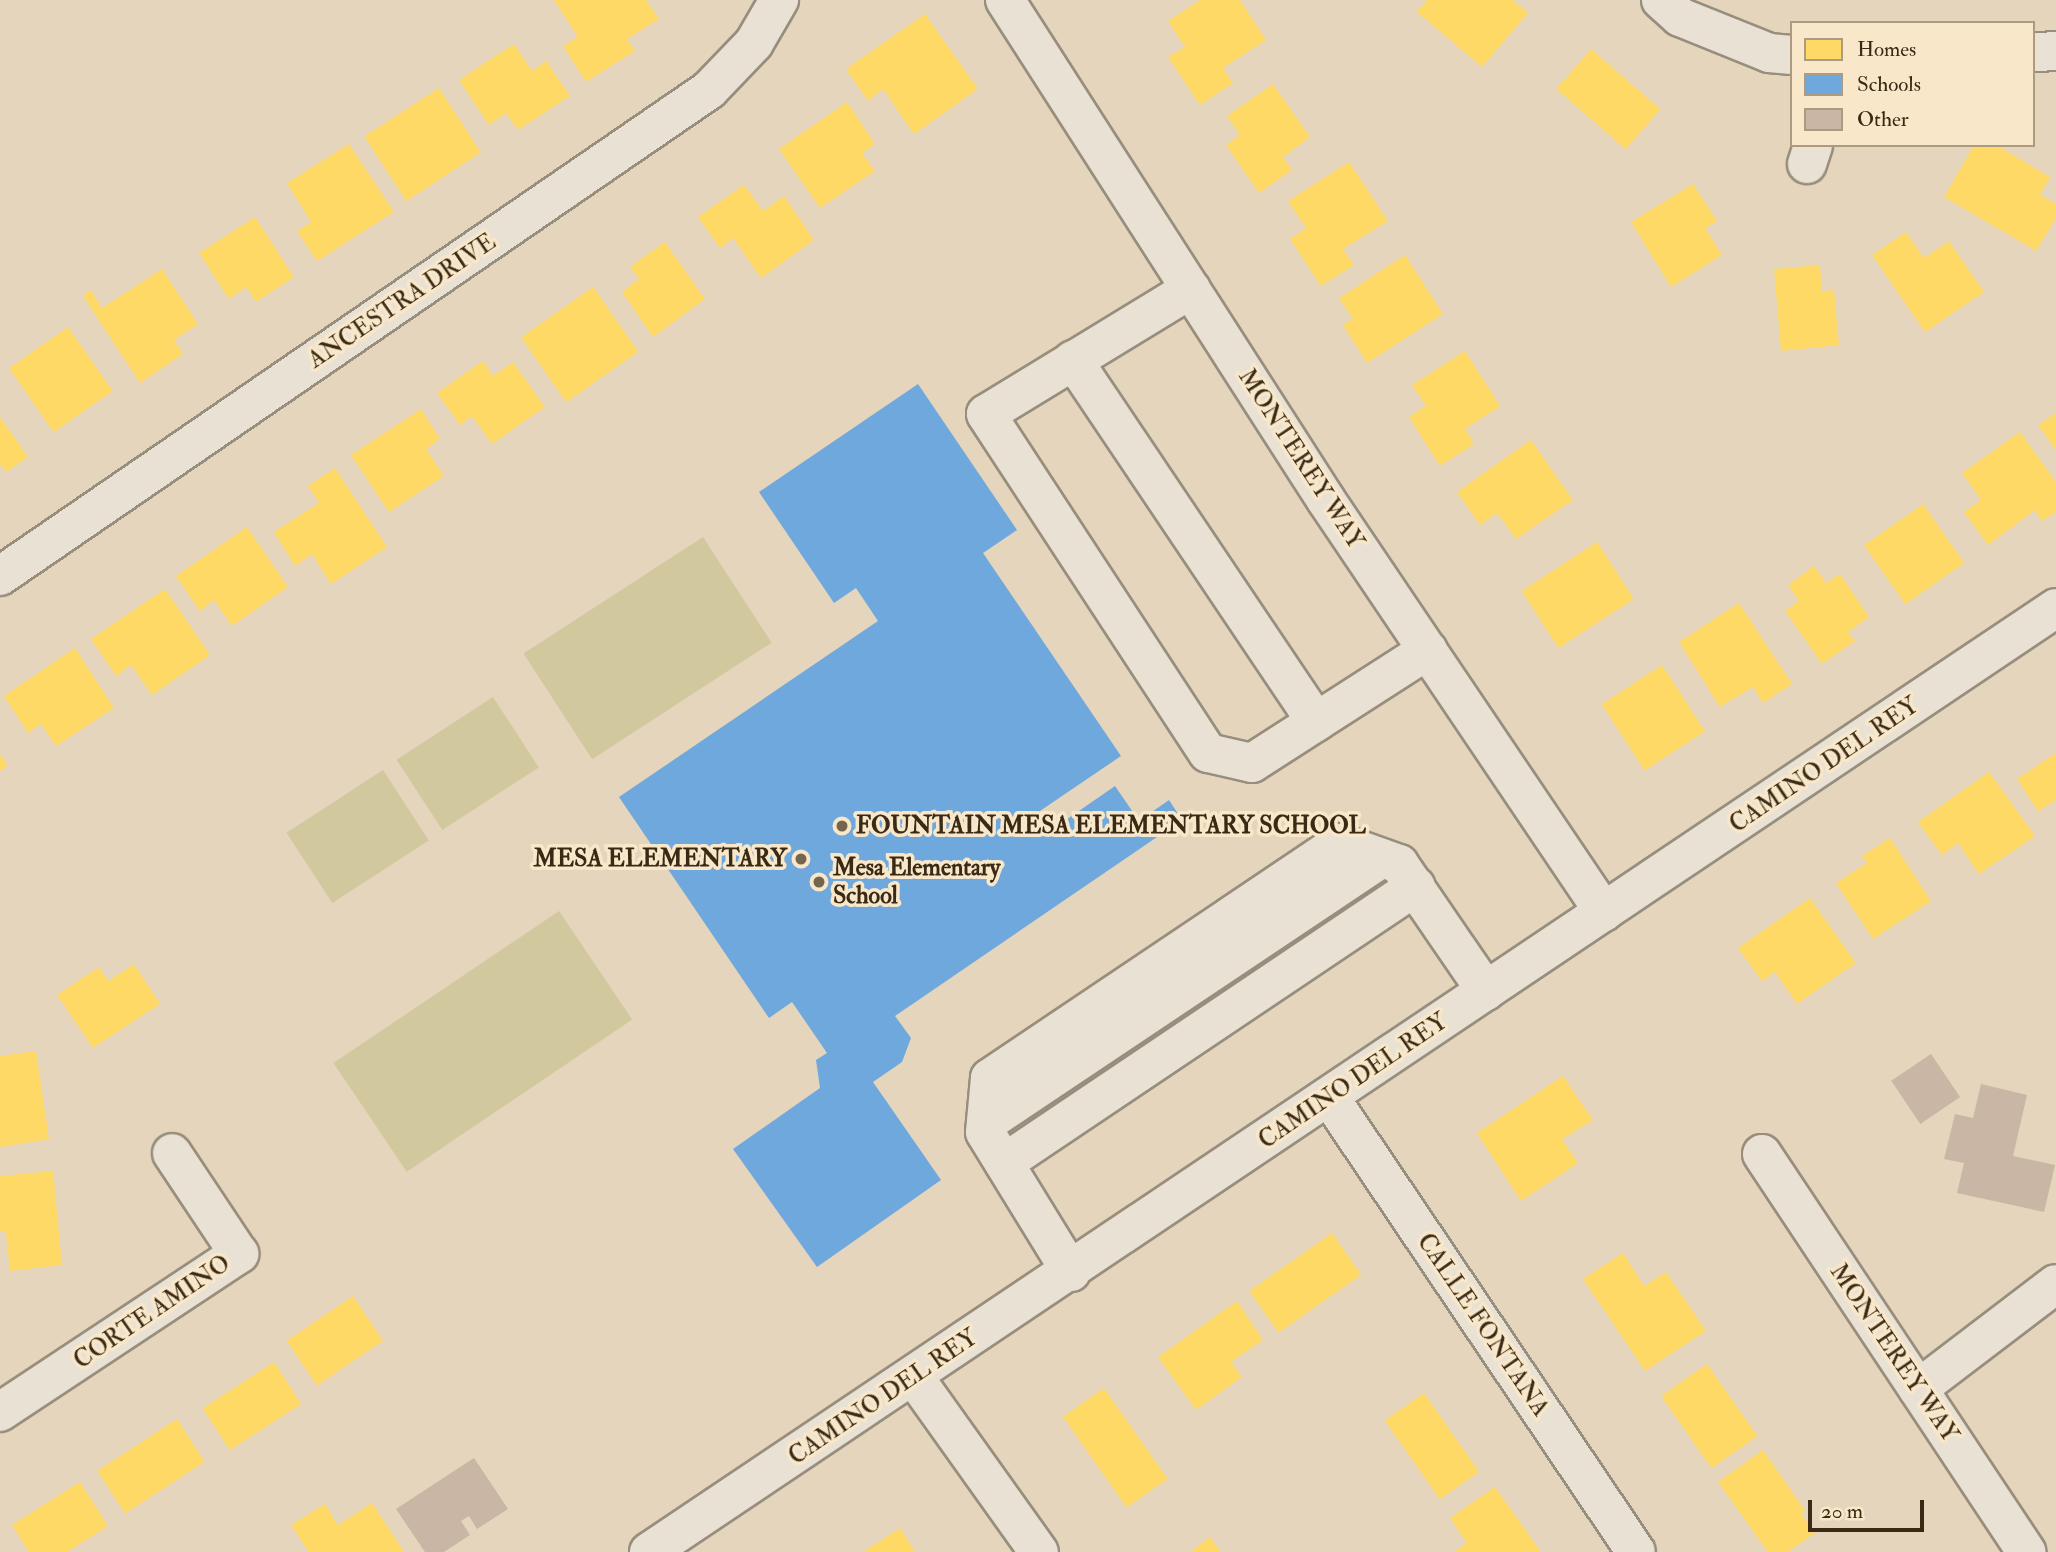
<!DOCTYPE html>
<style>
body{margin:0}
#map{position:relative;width:2056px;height:1552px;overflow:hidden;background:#e4d5bc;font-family:"IM FELL Double Pica",serif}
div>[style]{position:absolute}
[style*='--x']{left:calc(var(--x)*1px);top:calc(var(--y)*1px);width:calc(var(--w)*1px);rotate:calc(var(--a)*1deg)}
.green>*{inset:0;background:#d2c89d;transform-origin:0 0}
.homes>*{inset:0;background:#ffd966;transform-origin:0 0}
.schools>*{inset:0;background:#6fa8dc}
.building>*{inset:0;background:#c9b6a4;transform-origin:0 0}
.roads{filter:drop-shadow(2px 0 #988e7d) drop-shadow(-2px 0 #988e7d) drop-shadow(0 2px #988e7d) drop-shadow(0 -2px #988e7d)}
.minor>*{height:38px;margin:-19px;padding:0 19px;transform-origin:19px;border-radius:19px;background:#e8e1d4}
.dots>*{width:19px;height:19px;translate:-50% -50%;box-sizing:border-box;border:4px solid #f8e7c9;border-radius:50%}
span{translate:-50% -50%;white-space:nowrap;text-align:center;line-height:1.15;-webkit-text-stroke:7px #f8e7c9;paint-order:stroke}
.street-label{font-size:24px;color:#392915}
.poi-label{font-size:24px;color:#392915;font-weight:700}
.left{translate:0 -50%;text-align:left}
.right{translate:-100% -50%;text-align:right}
.legend{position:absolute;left:1790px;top:21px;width:245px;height:126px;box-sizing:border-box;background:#f8e7c9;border:2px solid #ac9b81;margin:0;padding:9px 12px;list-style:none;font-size:21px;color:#392915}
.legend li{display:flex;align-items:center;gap:14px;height:35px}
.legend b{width:35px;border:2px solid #ac9b81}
.scale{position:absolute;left:1808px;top:1500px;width:116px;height:32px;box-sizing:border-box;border:4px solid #392915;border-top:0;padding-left:9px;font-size:21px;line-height:24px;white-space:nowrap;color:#392915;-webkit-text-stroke:5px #f8e7c9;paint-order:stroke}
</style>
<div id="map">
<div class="green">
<div style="left:703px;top:537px;width:126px;height:214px;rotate:57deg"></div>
<div style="left:493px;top:697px;width:84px;height:115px;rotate:57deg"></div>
<div style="left:383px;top:770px;width:84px;height:115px;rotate:57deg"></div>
<div style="left:559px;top:911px;width:131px;height:272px;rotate:56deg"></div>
</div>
<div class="homes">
<div style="clip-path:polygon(554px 0,646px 0,659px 19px,627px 39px,635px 51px,586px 82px,563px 46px,578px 37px)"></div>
<div style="clip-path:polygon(1200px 0,1240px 0,1266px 40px,1223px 68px,1233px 83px,1200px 105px,1168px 57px,1185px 47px,1168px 21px)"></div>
<div style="clip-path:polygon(1427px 0,1513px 0,1528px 13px,1482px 67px,1417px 12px)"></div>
<div style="clip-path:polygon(925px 14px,978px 89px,914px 134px,883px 89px,868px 101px,846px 69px)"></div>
<div style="clip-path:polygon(514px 44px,532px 71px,546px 61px,570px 96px,518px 130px,506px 113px,489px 125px,459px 80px)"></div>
<div style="left:1591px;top:49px;width:92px;height:53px;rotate:41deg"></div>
<div style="clip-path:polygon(1273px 84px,1310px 137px,1283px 157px,1292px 170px,1259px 193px,1226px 145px,1240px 135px,1227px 116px)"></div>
<div style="left:439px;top:88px;width:77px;height:89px;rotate:57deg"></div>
<div style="clip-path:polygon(847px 102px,875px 144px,862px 153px,875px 171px,820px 208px,779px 149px)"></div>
<div style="clip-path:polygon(349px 144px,394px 212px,317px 261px,297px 231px,311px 222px,287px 183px)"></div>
<div style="clip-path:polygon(1974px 145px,1996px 145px,2050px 177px,2040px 195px,2056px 204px,2056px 218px,2036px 251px,1944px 197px)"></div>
<div style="clip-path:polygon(1349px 162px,1388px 221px,1343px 249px,1354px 265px,1321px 286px,1290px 239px,1306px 228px,1288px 201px)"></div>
<div style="clip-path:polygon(1693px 184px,1717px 221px,1705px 228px,1722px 255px,1671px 287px,1631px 222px)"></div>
<div style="clip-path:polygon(744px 185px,763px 211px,784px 196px,814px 240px,761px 278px,733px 238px,720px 248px,698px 217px)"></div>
<div style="clip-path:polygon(255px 217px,294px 277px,256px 302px,246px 287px,229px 299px,199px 253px)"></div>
<div style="clip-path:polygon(1906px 232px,1924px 258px,1949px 241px,1984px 292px,1925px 332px,1872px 255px)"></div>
<div style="clip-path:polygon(665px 242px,705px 299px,653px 337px,622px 292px,639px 279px,630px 267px)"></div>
<div style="clip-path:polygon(1405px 255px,1443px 314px,1367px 363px,1343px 325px,1353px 319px,1339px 298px)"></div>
<div style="clip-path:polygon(1820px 265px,1822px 291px,1834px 290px,1839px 345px,1781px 351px,1774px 269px)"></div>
<div style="clip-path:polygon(162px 269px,198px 324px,174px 340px,183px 354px,140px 383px,83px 296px,91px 290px,102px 308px)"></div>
<div style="left:593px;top:287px;width:79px;height:88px;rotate:55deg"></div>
<div style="left:68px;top:327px;width:78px;height:72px;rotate:55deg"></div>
<div style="clip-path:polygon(1465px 351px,1500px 406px,1465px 429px,1474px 444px,1440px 466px,1409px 417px,1426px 406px,1412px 385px)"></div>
<div style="clip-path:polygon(483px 361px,493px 376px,513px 362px,545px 407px,492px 444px,472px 416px,460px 425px,437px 393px)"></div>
<div style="clip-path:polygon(421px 409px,440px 439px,426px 449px,444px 476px,389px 512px,351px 455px)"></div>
<div style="clip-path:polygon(2056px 413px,2056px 450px,2038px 425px)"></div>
<div style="clip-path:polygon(0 417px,28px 457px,6px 472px,0 464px)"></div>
<div style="clip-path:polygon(2020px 432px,2056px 482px,2056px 512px,2042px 521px,2035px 510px,1988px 545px,1964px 512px,1981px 500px,1962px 473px)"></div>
<div style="clip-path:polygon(1531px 440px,1573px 500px,1516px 539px,1497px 513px,1480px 525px,1457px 492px)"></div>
<div style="clip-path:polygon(335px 468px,387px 547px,331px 584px,312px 554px,295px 566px,274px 532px,319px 503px,308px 486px)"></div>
<div style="left:1923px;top:504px;width:72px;height:72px;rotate:55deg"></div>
<div style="clip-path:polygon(247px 527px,288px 587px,232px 626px,214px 600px,200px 611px,176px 576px)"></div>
<div style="left:1597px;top:542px;width:68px;height:90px;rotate:57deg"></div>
<div style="clip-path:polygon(1814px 566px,1826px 583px,1840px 574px,1869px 617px,1848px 632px,1855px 641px,1822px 664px,1785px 611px,1799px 601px,1788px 585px)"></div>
<div style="clip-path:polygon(165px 589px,210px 655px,152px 695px,131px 665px,116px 676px,91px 639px)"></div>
<div style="clip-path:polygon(1739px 603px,1792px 684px,1763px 703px,1753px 687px,1720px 707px,1679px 642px)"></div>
<div style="clip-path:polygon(75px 648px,114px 708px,56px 746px,41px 724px,28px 733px,4px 696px)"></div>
<div style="left:1662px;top:665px;width:79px;height:72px;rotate:57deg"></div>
<div style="clip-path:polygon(2056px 753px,2056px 800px,2038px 811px,2017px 779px)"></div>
<div style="clip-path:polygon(0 755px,8px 765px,0 771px)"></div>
<div style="clip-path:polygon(1989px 772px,2035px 836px,1979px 874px,1958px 843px,1942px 855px,1918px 822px)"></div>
<div style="clip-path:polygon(1890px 838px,1931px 901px,1873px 939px,1836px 883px,1867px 863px,1862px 856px)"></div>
<div style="clip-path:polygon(1810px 898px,1856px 963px,1797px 1004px,1775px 972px,1762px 981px,1738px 948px)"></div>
<div style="clip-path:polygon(134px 964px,160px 1004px,93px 1048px,57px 995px,99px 967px,108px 981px)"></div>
<div style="clip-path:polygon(36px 1051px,49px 1139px,0 1147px,0 1056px)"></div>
<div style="clip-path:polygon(1563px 1076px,1593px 1120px,1562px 1139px,1578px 1163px,1521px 1201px,1477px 1133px)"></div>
<div style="clip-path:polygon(53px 1171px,62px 1265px,10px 1271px,6px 1232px,0 1232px,0 1176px)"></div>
<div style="left:1332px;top:1233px;width:51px;height:101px;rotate:55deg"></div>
<div style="clip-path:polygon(1623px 1253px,1644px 1286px,1666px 1272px,1706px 1331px,1645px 1371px,1583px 1279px)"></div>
<div style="left:353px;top:1296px;width:54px;height:80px;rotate:56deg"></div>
<div style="clip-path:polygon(1237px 1301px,1263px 1340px,1231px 1362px,1242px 1377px,1196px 1410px,1158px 1357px)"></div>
<div style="left:274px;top:1362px;width:50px;height:85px;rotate:57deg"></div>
<div style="left:1707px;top:1364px;width:88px;height:56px;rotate:55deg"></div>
<div style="left:1104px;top:1388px;width:111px;height:50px;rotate:55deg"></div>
<div style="left:1424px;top:1393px;width:96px;height:48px;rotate:55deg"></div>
<div style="left:177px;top:1419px;width:51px;height:95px;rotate:57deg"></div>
<div style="clip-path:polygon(1763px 1450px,1805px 1511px,1801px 1514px,1815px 1533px,1788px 1552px,1768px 1552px,1718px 1482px)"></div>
<div style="clip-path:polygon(80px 1482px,108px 1526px,67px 1552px,29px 1552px,12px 1525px)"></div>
<div style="clip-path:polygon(1495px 1487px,1541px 1552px,1454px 1552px,1467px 1543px,1450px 1518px)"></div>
<div style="clip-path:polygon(372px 1503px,404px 1552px,309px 1552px,291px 1525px,325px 1504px,338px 1525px)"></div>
<div style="clip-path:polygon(900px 1528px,915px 1552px,863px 1552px)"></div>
<div style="clip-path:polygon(1210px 1537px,1221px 1552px,1190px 1552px)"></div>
</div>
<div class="schools">
<div style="clip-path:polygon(918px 384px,1017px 530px,983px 553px,1121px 756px,1037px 813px,1050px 831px,1115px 786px,1139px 821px,1169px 800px,1182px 820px,895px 1016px,911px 1038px,902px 1062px,873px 1082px,941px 1180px,817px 1267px,733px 1149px,820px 1088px,816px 1060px,827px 1053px,792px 1002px,769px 1018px,619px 797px,878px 621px,856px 588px,834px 603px,759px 492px)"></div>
</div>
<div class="building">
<div style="left:1931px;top:1054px;width:52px;height:48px;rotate:56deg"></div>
<div style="clip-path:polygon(1981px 1084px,2027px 1095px,2013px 1156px,2055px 1165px,2044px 1212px,1957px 1193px,1964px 1163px,1944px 1159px,1955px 1114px,1973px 1118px)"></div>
<div style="clip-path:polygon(474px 1458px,508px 1509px,477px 1529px,469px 1516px,461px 1521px,470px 1535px,444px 1552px,425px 1552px,396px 1509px)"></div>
</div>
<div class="roads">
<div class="minor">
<div style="--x:1005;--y:0;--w:594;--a:57.3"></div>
<div style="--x:1326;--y:500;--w:497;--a:56"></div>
<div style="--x:1661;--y:0;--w:25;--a:42"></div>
<div style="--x:1680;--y:17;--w:96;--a:22"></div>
<div style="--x:1769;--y:53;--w:23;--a:5"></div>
<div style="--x:2033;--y:52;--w:23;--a:-2"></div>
<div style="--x:1807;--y:164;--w:20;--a:-72"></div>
<div style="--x:1191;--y:289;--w:240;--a:148.6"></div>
<div style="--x:986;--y:414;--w:405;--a:56.8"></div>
<div style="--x:1208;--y:753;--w:45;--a:12.8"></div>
<div style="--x:1252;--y:763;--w:209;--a:-32.7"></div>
<div style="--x:1073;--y:360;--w:436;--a:56.1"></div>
<div style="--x:0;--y:576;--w:860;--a:-34.43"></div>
<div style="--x:709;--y:90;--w:65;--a:-46.2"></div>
<div style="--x:754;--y:43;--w:50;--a:-59.8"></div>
<div style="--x:1330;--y:1098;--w:547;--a:56.02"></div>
<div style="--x:986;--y:1123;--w:476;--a:-33.8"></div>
<div style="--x:1762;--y:1154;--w:478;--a:56.4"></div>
<div style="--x:1004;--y:1163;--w:496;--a:-33.9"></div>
<div style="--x:1071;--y:1272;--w:164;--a:-121.6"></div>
<div style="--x:985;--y:1132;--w:54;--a:-84.7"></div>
<div style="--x:990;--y:1078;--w:422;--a:-33.9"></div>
<div style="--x:1340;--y:843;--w:63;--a:19.6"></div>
<div style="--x:1399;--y:864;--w:154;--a:55.6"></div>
<div style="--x:914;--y:1377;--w:215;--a:54.5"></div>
<div style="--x:1918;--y:1389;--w:173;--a:-37.3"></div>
<div style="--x:0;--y:1412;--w:287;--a:-33.5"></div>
<div style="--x:239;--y:1254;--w:121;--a:-123.6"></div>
<div style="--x:649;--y:1552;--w:1694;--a:-33.86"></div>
</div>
</div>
<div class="dots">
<div style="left:842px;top:826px;background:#75654f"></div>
<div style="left:801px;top:859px;background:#75654f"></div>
<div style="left:819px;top:882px;background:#75654f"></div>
</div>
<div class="street-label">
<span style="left:402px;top:301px;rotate:-34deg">ANCESTRA DRIVE</span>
<span style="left:1301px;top:459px;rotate:57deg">MONTEREY WAY</span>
<span style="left:1824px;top:765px;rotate:-34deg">CAMINO DEL REY</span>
<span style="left:1353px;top:1081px;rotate:-34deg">CAMINO DEL REY</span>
<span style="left:152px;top:1312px;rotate:-34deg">CORTE AMINO</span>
<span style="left:1483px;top:1325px;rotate:56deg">CALLE FONTANA</span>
<span style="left:1894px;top:1353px;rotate:56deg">MONTEREY WAY</span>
<span style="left:883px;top:1397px;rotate:-34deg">CAMINO DEL REY</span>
</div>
<div class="poi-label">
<span class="left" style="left:856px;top:826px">FOUNTAIN MESA ELEMENTARY SCHOOL</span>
<span class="right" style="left:787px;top:859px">MESA ELEMENTARY</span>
<span class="left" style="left:833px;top:882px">Mesa Elementary<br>School</span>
</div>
<ul class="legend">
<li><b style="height:19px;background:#ffd966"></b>Homes</li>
<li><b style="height:19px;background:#6fa8dc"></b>Schools</li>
<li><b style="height:19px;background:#c9b6a4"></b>Other</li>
</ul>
<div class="scale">20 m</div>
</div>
